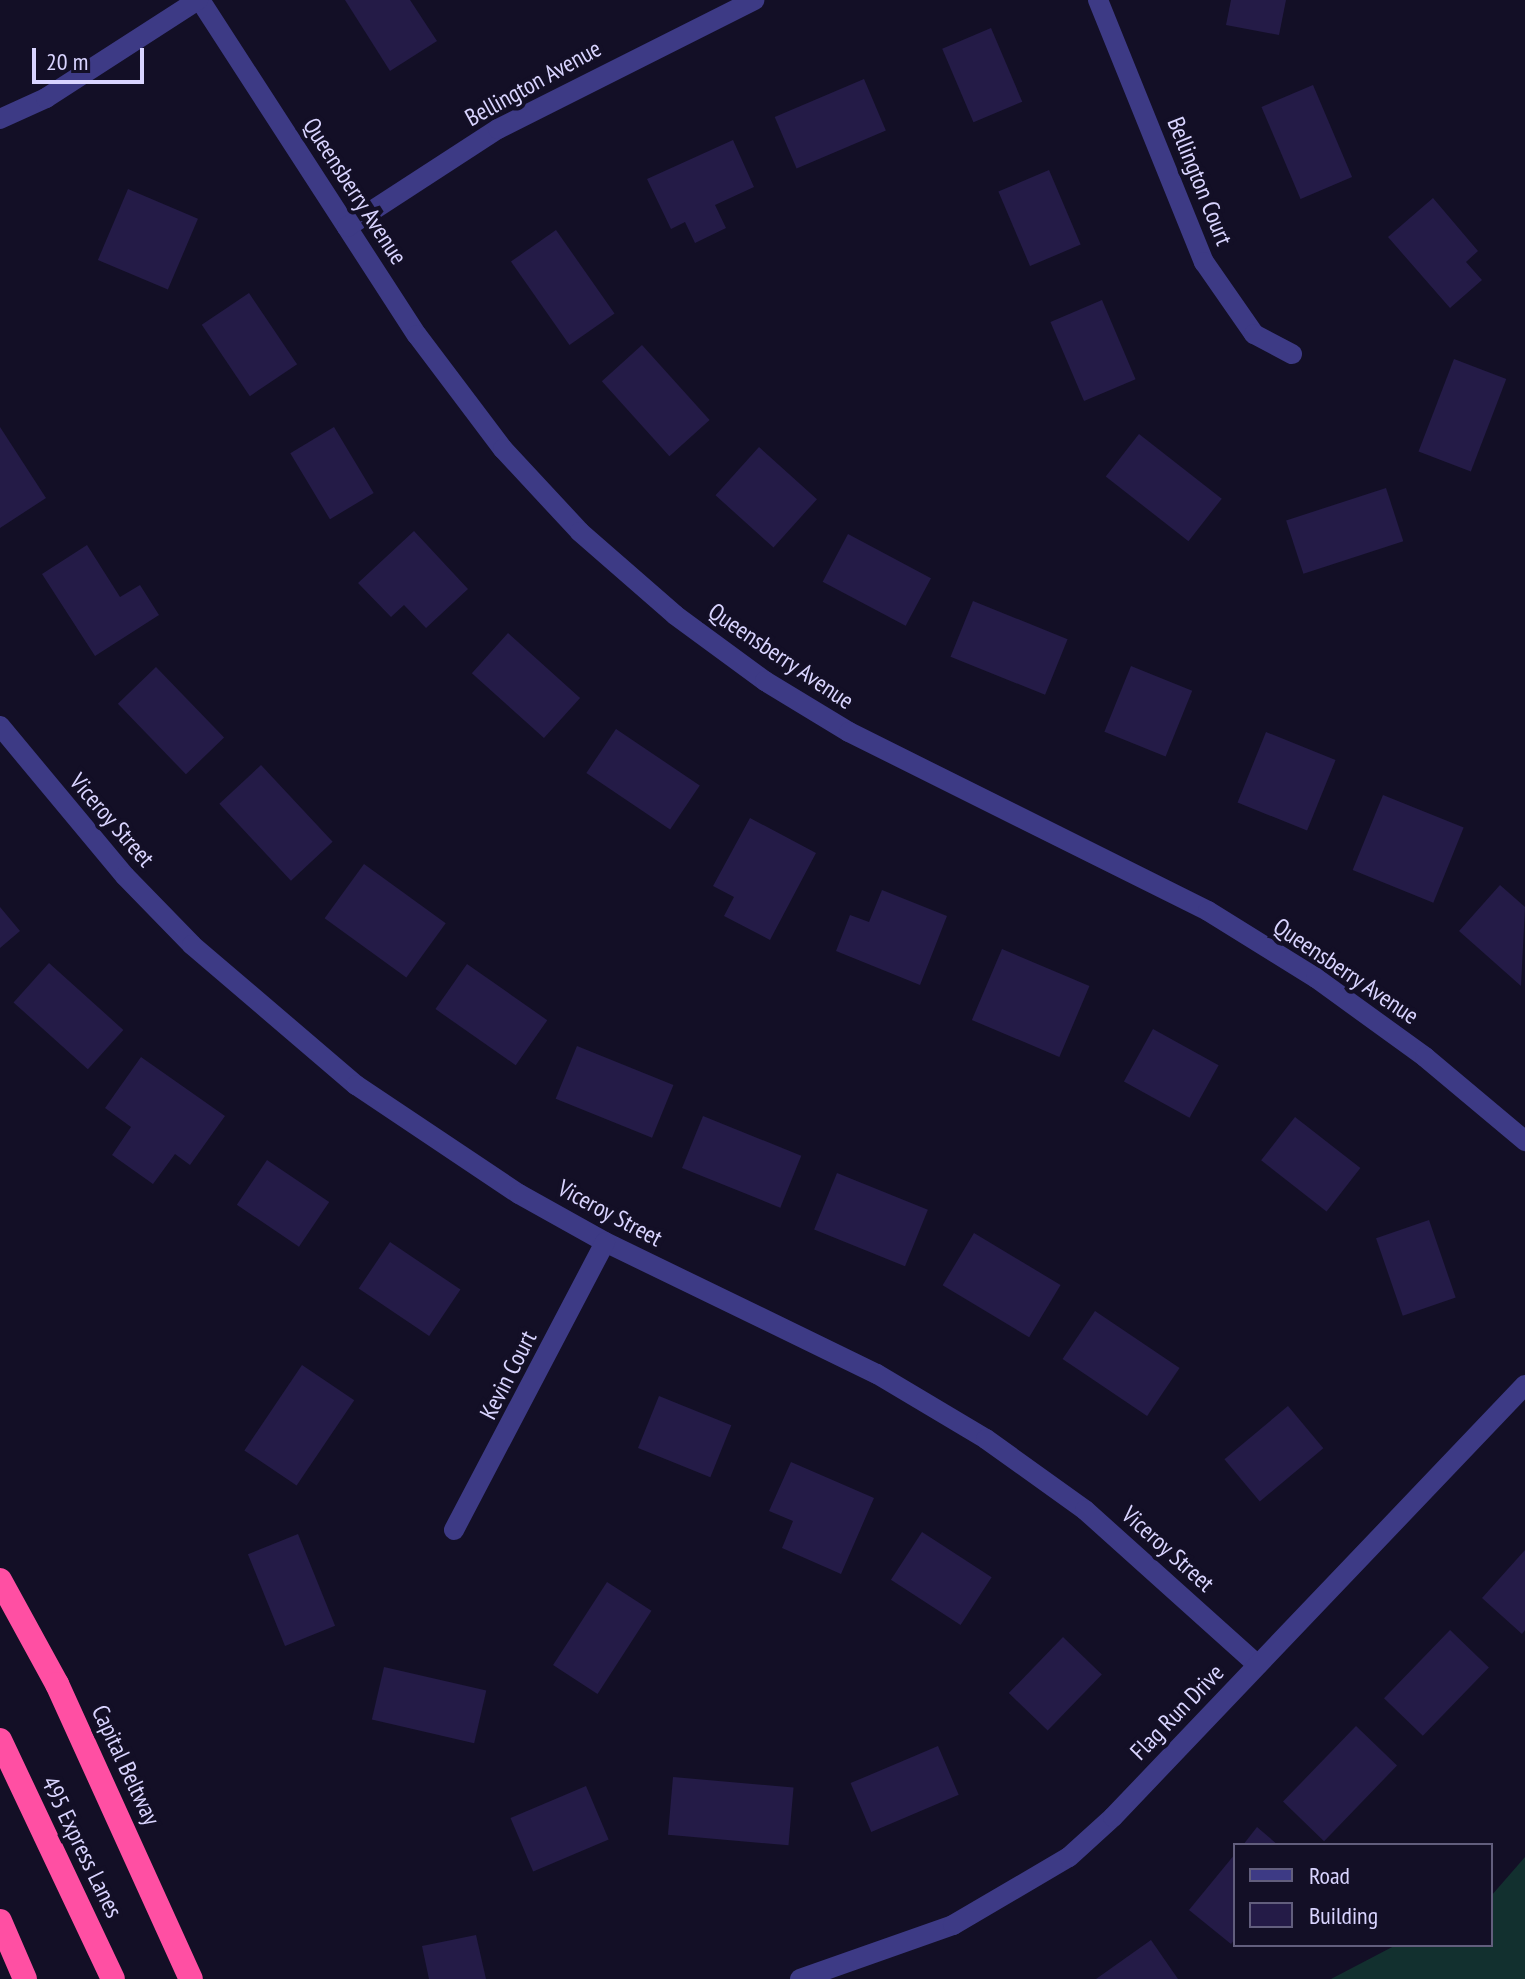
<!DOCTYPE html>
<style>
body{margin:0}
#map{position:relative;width:1525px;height:1979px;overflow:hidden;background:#130f26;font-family:"PT Sans Narrow",sans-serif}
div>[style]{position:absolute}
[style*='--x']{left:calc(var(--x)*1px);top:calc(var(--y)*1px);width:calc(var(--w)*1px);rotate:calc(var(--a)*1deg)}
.green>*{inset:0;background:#12302f}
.building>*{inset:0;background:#241b47;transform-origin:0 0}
.minor>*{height:20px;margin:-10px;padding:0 10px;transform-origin:10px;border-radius:10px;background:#3d3a85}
.highway>*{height:24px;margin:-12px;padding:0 12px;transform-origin:12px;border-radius:12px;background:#ff4fa3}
span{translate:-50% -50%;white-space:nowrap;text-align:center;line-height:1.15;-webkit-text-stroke:8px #130f26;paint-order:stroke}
.street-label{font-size:24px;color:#d9d4ff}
.legend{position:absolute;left:1233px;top:1843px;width:260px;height:104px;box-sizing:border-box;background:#130f26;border:2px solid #625e7d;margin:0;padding:10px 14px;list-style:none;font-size:24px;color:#d9d4ff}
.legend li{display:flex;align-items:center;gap:16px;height:40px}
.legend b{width:40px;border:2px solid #625e7d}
.scale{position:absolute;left:32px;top:48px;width:112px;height:36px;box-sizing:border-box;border:4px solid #d9d4ff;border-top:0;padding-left:10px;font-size:24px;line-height:28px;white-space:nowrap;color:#d9d4ff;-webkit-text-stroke:6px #130f26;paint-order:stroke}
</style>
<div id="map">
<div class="green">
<div style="clip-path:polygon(1525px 1857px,1525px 1979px,1331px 1979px,1396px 1945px,1491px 1945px,1491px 1896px)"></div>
</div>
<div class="building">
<div style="clip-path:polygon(345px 0,410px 0,437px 41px,390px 71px)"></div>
<div style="clip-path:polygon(1231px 0,1286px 0,1279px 35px,1226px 25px)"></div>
<div style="left:991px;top:28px;width:80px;height:53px;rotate:67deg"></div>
<div style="left:864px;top:79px;width:56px;height:97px;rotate:67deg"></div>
<div style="left:1313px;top:85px;width:100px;height:56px;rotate:67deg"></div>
<div style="clip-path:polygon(733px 140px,754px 187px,715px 205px,726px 228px,695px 243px,685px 222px,671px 229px,647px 179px)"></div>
<div style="left:1049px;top:170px;width:81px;height:55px;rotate:67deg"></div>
<div style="left:128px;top:189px;width:76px;height:77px;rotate:23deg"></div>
<div style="clip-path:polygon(1433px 198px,1478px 251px,1466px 262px,1482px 280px,1450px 308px,1388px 237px)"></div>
<div style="left:556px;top:230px;width:102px;height:55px;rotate:55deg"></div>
<div style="left:249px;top:293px;width:86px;height:57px;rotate:56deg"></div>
<div style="left:1102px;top:300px;width:86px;height:56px;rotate:67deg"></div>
<div style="left:642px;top:345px;width:101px;height:54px;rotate:48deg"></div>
<div style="left:1454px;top:359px;width:56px;height:99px;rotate:21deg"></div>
<div style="clip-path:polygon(0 427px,46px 498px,0 528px)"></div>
<div style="left:334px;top:427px;width:77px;height:51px;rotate:59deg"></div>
<div style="left:1139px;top:434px;width:105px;height:54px;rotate:38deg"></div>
<div style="left:759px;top:447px;width:78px;height:65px;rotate:42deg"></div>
<div style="left:1386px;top:488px;width:56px;height:105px;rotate:72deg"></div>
<div style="clip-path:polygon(414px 531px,468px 589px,426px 628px,404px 605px,391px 617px,358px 583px)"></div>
<div style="left:848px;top:534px;width:94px;height:54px;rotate:28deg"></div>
<div style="clip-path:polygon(87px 545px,120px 597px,140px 585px,159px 615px,95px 656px,42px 574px)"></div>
<div style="left:973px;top:601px;width:102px;height:60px;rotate:22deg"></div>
<div style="left:508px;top:633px;width:97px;height:54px;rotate:42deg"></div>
<div style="left:1131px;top:666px;width:66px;height:71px;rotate:22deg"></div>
<div style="left:156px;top:667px;width:98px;height:53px;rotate:46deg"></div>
<div style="left:616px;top:729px;width:101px;height:53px;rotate:34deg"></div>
<div style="left:1266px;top:732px;width:75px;height:76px;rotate:22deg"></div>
<div style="left:261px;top:765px;width:105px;height:57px;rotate:47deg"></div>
<div style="left:1383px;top:795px;width:87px;height:81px;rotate:22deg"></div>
<div style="clip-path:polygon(750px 818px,816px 853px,770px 940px,724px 916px,734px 897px,713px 886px)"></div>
<div style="left:364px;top:864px;width:101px;height:67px;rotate:36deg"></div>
<div style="clip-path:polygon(1500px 885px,1525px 907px,1521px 986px,1459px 931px)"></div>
<div style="clip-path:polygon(882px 890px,947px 916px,920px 985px,836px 951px,850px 915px,869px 922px)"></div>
<div style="clip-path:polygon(0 907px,20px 931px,0 948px)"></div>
<div style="left:1002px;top:949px;width:95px;height:77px;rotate:23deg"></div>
<div style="left:49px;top:963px;width:100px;height:53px;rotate:42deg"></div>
<div style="left:467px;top:964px;width:98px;height:55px;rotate:35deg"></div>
<div style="left:1153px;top:1029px;width:75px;height:60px;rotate:29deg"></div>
<div style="left:577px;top:1046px;width:104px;height:57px;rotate:22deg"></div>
<div style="clip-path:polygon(141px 1057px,225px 1116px,190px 1165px,175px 1154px,153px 1184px,112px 1155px,131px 1127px,105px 1108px)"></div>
<div style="left:703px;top:1116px;width:106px;height:56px;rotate:22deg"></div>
<div style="left:1295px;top:1117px;width:83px;height:55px;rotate:38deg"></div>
<div style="left:267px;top:1160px;width:75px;height:54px;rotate:34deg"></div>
<div style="left:837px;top:1173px;width:98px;height:61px;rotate:22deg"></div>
<div style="left:1429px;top:1220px;width:82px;height:56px;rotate:71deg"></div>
<div style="left:974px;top:1233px;width:101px;height:61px;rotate:31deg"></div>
<div style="left:390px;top:1242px;width:85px;height:56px;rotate:34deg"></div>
<div style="left:1095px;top:1311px;width:102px;height:58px;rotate:34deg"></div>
<div style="left:302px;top:1365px;width:63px;height:103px;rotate:34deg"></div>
<div style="left:659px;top:1396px;width:78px;height:56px;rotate:22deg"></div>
<div style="left:1288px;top:1406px;width:55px;height:83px;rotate:50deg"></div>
<div style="clip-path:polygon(791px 1462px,874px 1498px,841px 1574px,782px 1548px,793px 1521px,769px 1511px)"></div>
<div style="left:922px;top:1532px;width:83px;height:57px;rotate:33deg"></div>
<div style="left:298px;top:1534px;width:99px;height:54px;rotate:68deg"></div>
<div style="clip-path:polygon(1525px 1550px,1525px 1630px,1522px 1634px,1482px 1598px)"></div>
<div style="left:607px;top:1582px;width:53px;height:99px;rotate:33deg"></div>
<div style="left:1450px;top:1630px;width:54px;height:95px;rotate:44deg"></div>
<div style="left:1063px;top:1637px;width:54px;height:78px;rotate:44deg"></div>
<div style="left:384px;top:1667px;width:105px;height:54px;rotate:13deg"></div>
<div style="left:1356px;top:1726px;width:57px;height:105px;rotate:44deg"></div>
<div style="left:938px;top:1746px;width:53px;height:95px;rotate:67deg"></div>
<div style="left:673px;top:1777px;width:121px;height:58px;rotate:5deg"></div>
<div style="left:586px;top:1786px;width:58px;height:82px;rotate:67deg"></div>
<div style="clip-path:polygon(1257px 1827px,1278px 1845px,1243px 1845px)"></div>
<div style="clip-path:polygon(1235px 1854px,1235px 1939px,1231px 1944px,1189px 1910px)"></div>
<div style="clip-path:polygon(476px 1935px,486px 1979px,429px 1979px,422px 1946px)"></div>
<div style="clip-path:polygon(1151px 1940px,1178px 1979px,1096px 1979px)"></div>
</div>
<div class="minor">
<div style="--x:200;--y:0;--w:399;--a:57.1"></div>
<div style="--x:417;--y:335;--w:143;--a:53"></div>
<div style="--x:503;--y:449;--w:113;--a:47.1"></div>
<div style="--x:580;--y:532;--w:126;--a:41.1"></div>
<div style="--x:675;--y:615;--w:112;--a:36.3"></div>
<div style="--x:765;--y:681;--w:98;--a:31.3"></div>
<div style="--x:849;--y:732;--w:401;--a:26.5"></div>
<div style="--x:1208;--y:911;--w:127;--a:31.8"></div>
<div style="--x:1316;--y:978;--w:135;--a:35.9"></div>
<div style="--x:1425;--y:1057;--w:131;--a:40"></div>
<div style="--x:1098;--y:0;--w:283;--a:68"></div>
<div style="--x:1204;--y:262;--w:88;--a:55.2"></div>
<div style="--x:1254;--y:334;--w:43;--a:27.8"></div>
<div style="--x:0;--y:119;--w:51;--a:-24.5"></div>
<div style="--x:46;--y:98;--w:181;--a:-32.8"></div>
<div style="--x:347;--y:227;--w:180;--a:-33"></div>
<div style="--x:498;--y:129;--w:287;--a:-26.7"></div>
<div style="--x:0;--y:726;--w:195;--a:50.2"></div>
<div style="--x:125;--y:876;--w:96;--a:45.8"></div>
<div style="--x:192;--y:945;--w:216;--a:40.5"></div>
<div style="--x:356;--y:1085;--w:196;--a:33.8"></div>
<div style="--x:519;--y:1194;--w:98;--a:29.2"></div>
<div style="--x:605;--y:1242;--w:302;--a:25.9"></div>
<div style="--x:877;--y:1374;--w:127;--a:30.8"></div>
<div style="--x:986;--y:1439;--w:122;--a:35.6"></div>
<div style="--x:1085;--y:1510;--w:232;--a:41.9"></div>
<div style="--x:454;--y:1530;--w:325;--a:-62.3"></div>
<div style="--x:800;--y:1979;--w:162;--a:-19.4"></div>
<div style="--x:953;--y:1925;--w:134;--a:-30.4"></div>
<div style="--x:1069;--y:1857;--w:59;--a:-42.3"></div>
<div style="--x:1113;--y:1817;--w:597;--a:-46.36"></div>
</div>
<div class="highway">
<div style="--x:0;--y:1580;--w:119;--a:61.3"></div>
<div style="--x:57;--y:1684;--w:324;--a:65.6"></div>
<div style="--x:0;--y:1740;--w:264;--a:64.7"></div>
<div style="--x:0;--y:1921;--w:63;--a:66.7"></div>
</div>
<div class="street-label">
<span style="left:533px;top:83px;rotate:-29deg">Bellington Avenue</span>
<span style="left:1200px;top:181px;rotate:68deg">Bellington Court</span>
<span style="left:355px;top:191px;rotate:57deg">Queensberry Avenue</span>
<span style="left:781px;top:656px;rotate:34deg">Queensberry Avenue</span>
<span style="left:112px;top:820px;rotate:49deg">Viceroy Street</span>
<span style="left:1346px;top:971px;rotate:34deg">Queensberry Avenue</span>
<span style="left:610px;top:1213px;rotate:28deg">Viceroy Street</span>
<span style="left:508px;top:1375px;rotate:-63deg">Kevin Court</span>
<span style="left:1168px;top:1549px;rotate:42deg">Viceroy Street</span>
<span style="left:1177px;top:1712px;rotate:-46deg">Flag Run Drive</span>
<span style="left:126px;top:1765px;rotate:65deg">Capital Beltway</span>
<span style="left:82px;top:1847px;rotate:64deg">495 Express Lanes</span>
</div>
<ul class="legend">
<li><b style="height:10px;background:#3d3a85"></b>Road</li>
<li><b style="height:22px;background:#241b47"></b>Building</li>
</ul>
<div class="scale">20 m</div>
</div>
